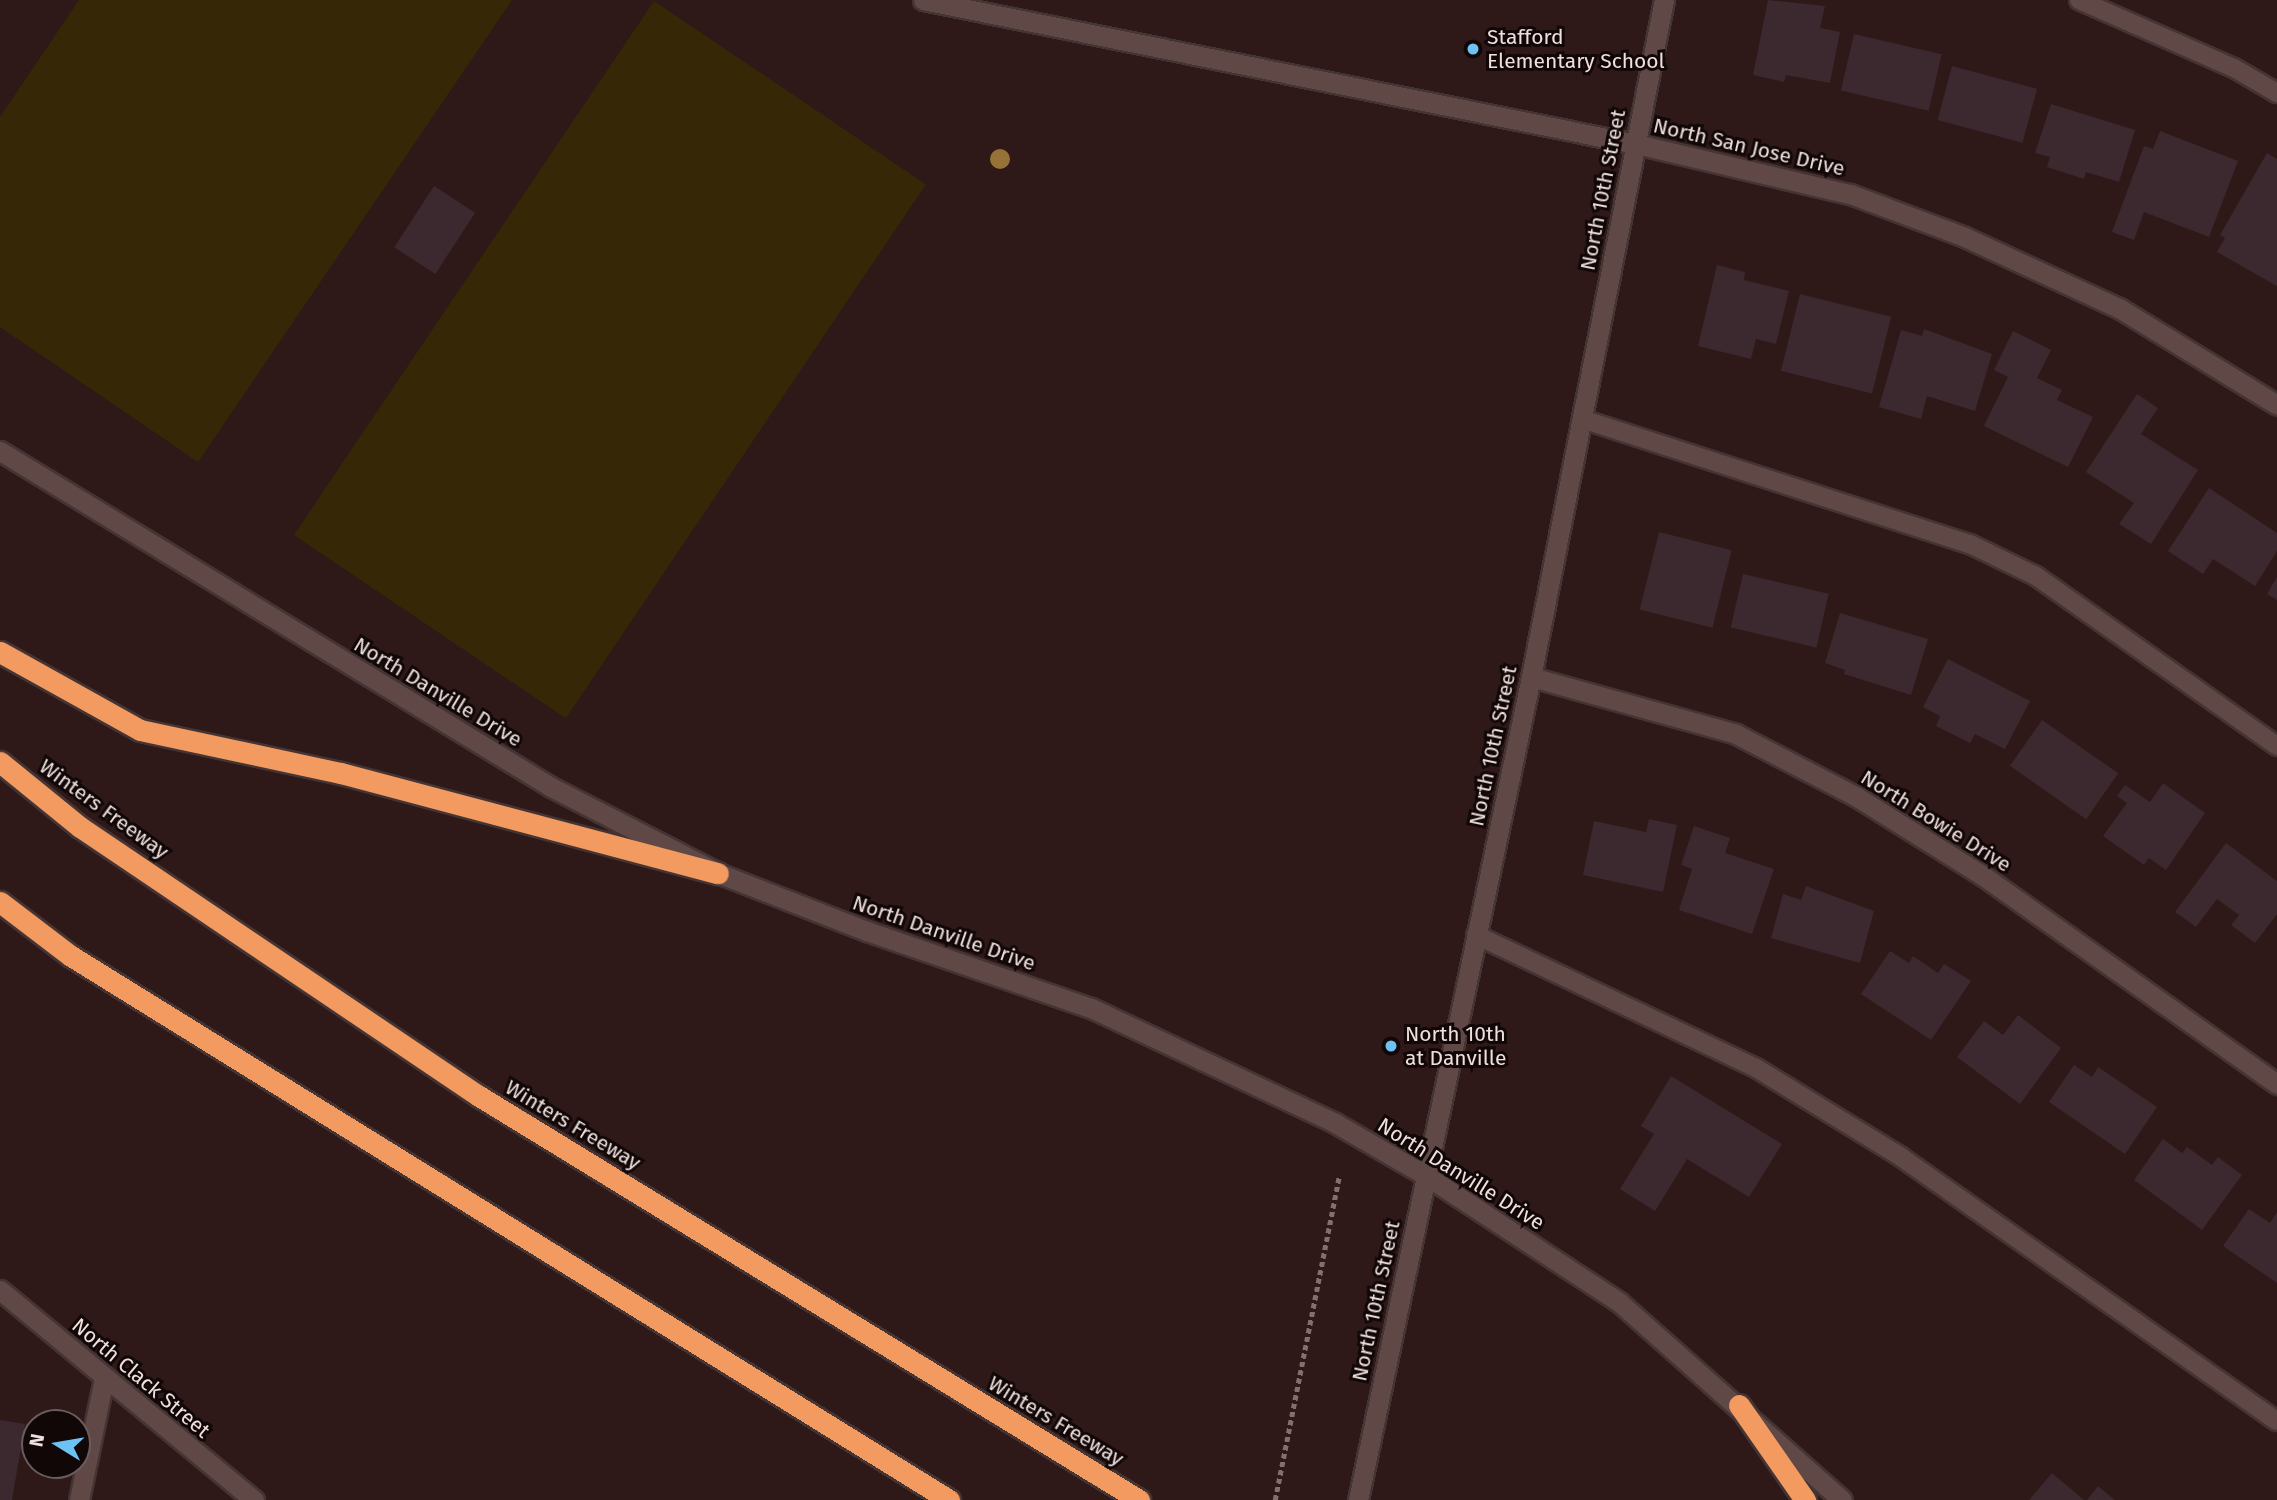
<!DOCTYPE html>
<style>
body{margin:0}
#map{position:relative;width:2277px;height:1500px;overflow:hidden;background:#2e1918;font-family:"Fira Sans",sans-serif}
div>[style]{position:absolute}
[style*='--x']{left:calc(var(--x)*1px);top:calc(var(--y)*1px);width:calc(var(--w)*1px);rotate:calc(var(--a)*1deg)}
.green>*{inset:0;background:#362706;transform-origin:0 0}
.building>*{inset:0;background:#3c282f;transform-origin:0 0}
.path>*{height:4.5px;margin-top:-2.25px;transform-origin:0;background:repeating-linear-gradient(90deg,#82706f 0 5px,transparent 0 8.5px)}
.roads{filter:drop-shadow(2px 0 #453434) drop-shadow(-2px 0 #453434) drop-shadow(0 2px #453434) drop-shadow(0 -2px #453434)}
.service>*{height:18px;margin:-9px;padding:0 9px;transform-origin:9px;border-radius:9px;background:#604846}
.minor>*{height:19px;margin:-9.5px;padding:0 9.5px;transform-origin:9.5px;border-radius:9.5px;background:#604846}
.secondary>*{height:19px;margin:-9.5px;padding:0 9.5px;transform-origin:9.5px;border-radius:9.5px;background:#604846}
.motorway>*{height:21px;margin:-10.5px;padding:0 10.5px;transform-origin:10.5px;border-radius:10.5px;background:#f29a5f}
.trees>*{width:20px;height:20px;margin:-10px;border-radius:50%;background:#977238}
.dots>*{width:19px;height:19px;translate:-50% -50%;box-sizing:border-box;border:4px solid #100706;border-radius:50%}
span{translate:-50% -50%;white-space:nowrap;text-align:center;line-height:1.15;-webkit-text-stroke:6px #100706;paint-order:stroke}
.poi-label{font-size:21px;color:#efe0df}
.left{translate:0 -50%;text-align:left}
.street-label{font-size:21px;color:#efe0df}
.north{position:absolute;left:21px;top:1409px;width:70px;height:70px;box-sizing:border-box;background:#100706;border:2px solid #695e5d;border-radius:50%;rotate:281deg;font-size:19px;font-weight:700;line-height:28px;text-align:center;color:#efe0df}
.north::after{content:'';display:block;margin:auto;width:24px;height:32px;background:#6ec2f3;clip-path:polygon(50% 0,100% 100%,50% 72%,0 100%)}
</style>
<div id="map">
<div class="green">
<div style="clip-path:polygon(79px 0,512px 0,198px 462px,0 327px,0 117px)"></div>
<div style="left:654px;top:1px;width:328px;height:644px;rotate:34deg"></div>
</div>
<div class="building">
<div style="clip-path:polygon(1768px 0,1825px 6px,1820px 28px,1840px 32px,1830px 83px,1786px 75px,1784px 82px,1753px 75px)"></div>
<div style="left:1854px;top:34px;width:90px;height:58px;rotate:13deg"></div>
<div style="left:1952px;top:66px;width:88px;height:56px;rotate:15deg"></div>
<div style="clip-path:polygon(2051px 104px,2135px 130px,2119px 182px,2086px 172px,2084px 179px,2047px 167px,2050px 157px,2035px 153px)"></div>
<div style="clip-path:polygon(2160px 131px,2238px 161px,2209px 237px,2144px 212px,2134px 240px,2112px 232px,2144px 146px,2153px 149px)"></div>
<div style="clip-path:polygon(2267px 153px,2277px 159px,2277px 286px,2217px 252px,2225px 238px,2220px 235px)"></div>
<div style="left:434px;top:186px;width:49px;height:73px;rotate:33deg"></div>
<div style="clip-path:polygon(1717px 265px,1745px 272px,1744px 280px,1789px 291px,1776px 344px,1756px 339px,1751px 359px,1698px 346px)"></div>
<div style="left:1800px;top:294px;width:94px;height:79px;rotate:14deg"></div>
<div style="clip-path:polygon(1924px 329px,1992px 354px,1975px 411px,1927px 396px,1921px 419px,1879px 407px,1901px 330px,1922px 336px)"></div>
<div style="clip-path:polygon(2013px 331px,2051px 350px,2037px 378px,2062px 390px,2057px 400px,2093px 417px,2068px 467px,1984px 426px,2008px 377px,1994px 370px)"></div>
<div style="clip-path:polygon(2137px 394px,2158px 408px,2141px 434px,2198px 470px,2151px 544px,2119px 524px,2134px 503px,2086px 472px)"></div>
<div style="clip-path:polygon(2209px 488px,2277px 533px,2277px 551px,2255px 586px,2213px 559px,2203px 574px,2168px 551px)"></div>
<div style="left:1659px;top:532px;width:75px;height:80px;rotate:14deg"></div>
<div style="left:1743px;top:574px;width:88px;height:55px;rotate:13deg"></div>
<div style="clip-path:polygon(2277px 577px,2277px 600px,2267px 594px)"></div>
<div style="clip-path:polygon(1840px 613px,1928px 639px,1911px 695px,1844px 674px,1845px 670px,1825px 663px)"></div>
<div style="clip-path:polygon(1948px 659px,2030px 701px,2005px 749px,1975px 734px,1970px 743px,1936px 726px,1940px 716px,1923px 707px)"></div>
<div style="left:2042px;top:720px;width:93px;height:56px;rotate:35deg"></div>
<div style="clip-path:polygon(2163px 783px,2205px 813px,2166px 870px,2149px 858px,2144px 865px,2103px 836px,2127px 803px,2117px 796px,2125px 785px,2150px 802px)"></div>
<div style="clip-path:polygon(1649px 819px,1677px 825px,1663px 892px,1583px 875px,1594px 821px,1646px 832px)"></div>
<div style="clip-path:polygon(1694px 826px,1730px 838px,1725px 853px,1774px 869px,1752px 934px,1679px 910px,1692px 869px,1681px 865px)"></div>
<div style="clip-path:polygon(2226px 843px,2277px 881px,2277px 914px,2255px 943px,2231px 925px,2239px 915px,2217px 899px,2196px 927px,2175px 912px)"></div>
<div style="clip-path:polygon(1806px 886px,1874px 911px,1860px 963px,1771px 938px,1783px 894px,1801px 900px)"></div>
<div style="clip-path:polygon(1890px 951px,1909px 963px,1913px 956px,1938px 973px,1944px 964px,1971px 981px,1931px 1040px,1861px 994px)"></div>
<div style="clip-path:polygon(2018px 1015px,2061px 1048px,2020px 1104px,1957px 1057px,1984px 1021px,2003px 1035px)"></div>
<div style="clip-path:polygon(2074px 1065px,2092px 1077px,2098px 1067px,2157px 1107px,2125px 1154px,2049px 1102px)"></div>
<div style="clip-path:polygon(1671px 1076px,1782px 1144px,1749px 1197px,1687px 1159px,1655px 1211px,1620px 1189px,1654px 1134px,1641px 1126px)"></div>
<div style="clip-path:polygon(2163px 1139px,2182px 1153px,2187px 1147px,2212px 1165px,2218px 1157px,2242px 1175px,2202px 1230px,2134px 1180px)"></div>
<div style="clip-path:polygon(2249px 1209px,2270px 1223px,2277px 1212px,2277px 1283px,2223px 1246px)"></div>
<div style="clip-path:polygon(0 1420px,25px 1424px,12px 1500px,0 1500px)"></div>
<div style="clip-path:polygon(2052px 1473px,2084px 1500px,2029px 1500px)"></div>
<div style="clip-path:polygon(2098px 1486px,2115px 1500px,2087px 1500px)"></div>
</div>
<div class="path">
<div style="--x:1275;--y:1500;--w:330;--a:-78.8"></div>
</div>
<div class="roads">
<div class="service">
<div style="--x:2079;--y:0;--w:169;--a:23.7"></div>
<div style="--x:2234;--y:68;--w:50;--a:30.2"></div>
<div style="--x:1582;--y:419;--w:408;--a:17.9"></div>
<div style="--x:1970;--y:544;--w:73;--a:25.9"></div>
<div style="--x:2036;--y:576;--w:295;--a:35.2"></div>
<div style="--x:1476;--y:935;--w:310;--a:25.4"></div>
<div style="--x:1756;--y:1068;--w:170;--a:31.5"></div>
<div style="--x:1901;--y:1157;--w:459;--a:35.1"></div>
</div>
<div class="minor">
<div style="--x:923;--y:0;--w:727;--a:11.42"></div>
<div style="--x:1636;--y:144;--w:220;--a:13.2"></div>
<div style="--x:1850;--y:194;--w:123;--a:20.5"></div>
<div style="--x:1965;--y:237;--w:170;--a:24.8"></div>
<div style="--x:2119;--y:308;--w:185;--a:31.5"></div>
<div style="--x:1531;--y:677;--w:213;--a:15.5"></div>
<div style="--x:1736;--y:734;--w:136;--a:27.5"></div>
<div style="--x:1857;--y:797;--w:147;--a:32"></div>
<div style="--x:1982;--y:875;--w:362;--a:35.3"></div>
<div style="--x:79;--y:1500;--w:125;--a:-78.4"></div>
</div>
<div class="secondary">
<div style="--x:0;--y:451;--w:645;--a:31.37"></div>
<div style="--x:551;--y:787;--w:188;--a:27.2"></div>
<div style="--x:718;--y:873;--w:160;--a:21.3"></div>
<div style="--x:867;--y:931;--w:237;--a:19"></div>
<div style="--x:1091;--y:1008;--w:270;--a:25.2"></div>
<div style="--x:1335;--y:1123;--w:104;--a:30"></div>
<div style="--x:1425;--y:1175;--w:232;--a:33.2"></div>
<div style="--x:1619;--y:1302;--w:298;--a:41.6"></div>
<div style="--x:0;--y:1290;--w:330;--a:39.6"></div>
<div style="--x:1358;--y:1500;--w:841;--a:-78.13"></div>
<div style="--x:1531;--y:677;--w:690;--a:-78.89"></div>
</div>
<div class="motorway">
<div style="--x:0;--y:652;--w:160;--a:29.1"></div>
<div style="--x:140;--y:730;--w:206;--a:12.1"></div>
<div style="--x:341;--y:773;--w:390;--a:14.9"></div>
<div style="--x:0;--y:762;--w:103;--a:39.1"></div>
<div style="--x:80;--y:827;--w:481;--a:34"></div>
<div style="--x:479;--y:1096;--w:774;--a:31.47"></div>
<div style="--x:0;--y:902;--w:89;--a:37.3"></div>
<div style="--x:71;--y:956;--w:1033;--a:31.78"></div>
<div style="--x:1739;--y:1405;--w:116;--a:55.2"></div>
</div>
</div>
<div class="trees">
<div style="left:1000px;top:159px"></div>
</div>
<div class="dots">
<div style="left:1473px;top:49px;background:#6ec2f3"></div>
<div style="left:1391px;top:1046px;background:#6ec2f3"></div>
</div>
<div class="poi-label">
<span class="left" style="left:1487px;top:49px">Stafford<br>Elementary School</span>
<span class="left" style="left:1405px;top:1046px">North 10th<br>at Danville</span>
</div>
<div class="street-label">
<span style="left:1749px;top:147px;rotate:13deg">North San Jose Drive</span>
<span style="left:1603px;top:190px;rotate:-79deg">North 10th Street</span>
<span style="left:438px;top:692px;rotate:31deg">North Danville Drive</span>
<span style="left:1493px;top:746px;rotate:-78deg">North 10th Street</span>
<span style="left:104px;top:809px;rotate:36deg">Winters Freeway</span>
<span style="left:1936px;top:821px;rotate:32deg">North Bowie Drive</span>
<span style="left:944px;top:933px;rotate:19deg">North Danville Drive</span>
<span style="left:573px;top:1125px;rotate:31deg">Winters Freeway</span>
<span style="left:1461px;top:1174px;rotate:32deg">North Danville Drive</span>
<span style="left:1376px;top:1301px;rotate:-78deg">North 10th Street</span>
<span style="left:141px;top:1378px;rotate:40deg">North Clack Street</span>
<span style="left:1056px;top:1421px;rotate:31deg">Winters Freeway</span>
</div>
<div class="north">N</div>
</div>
